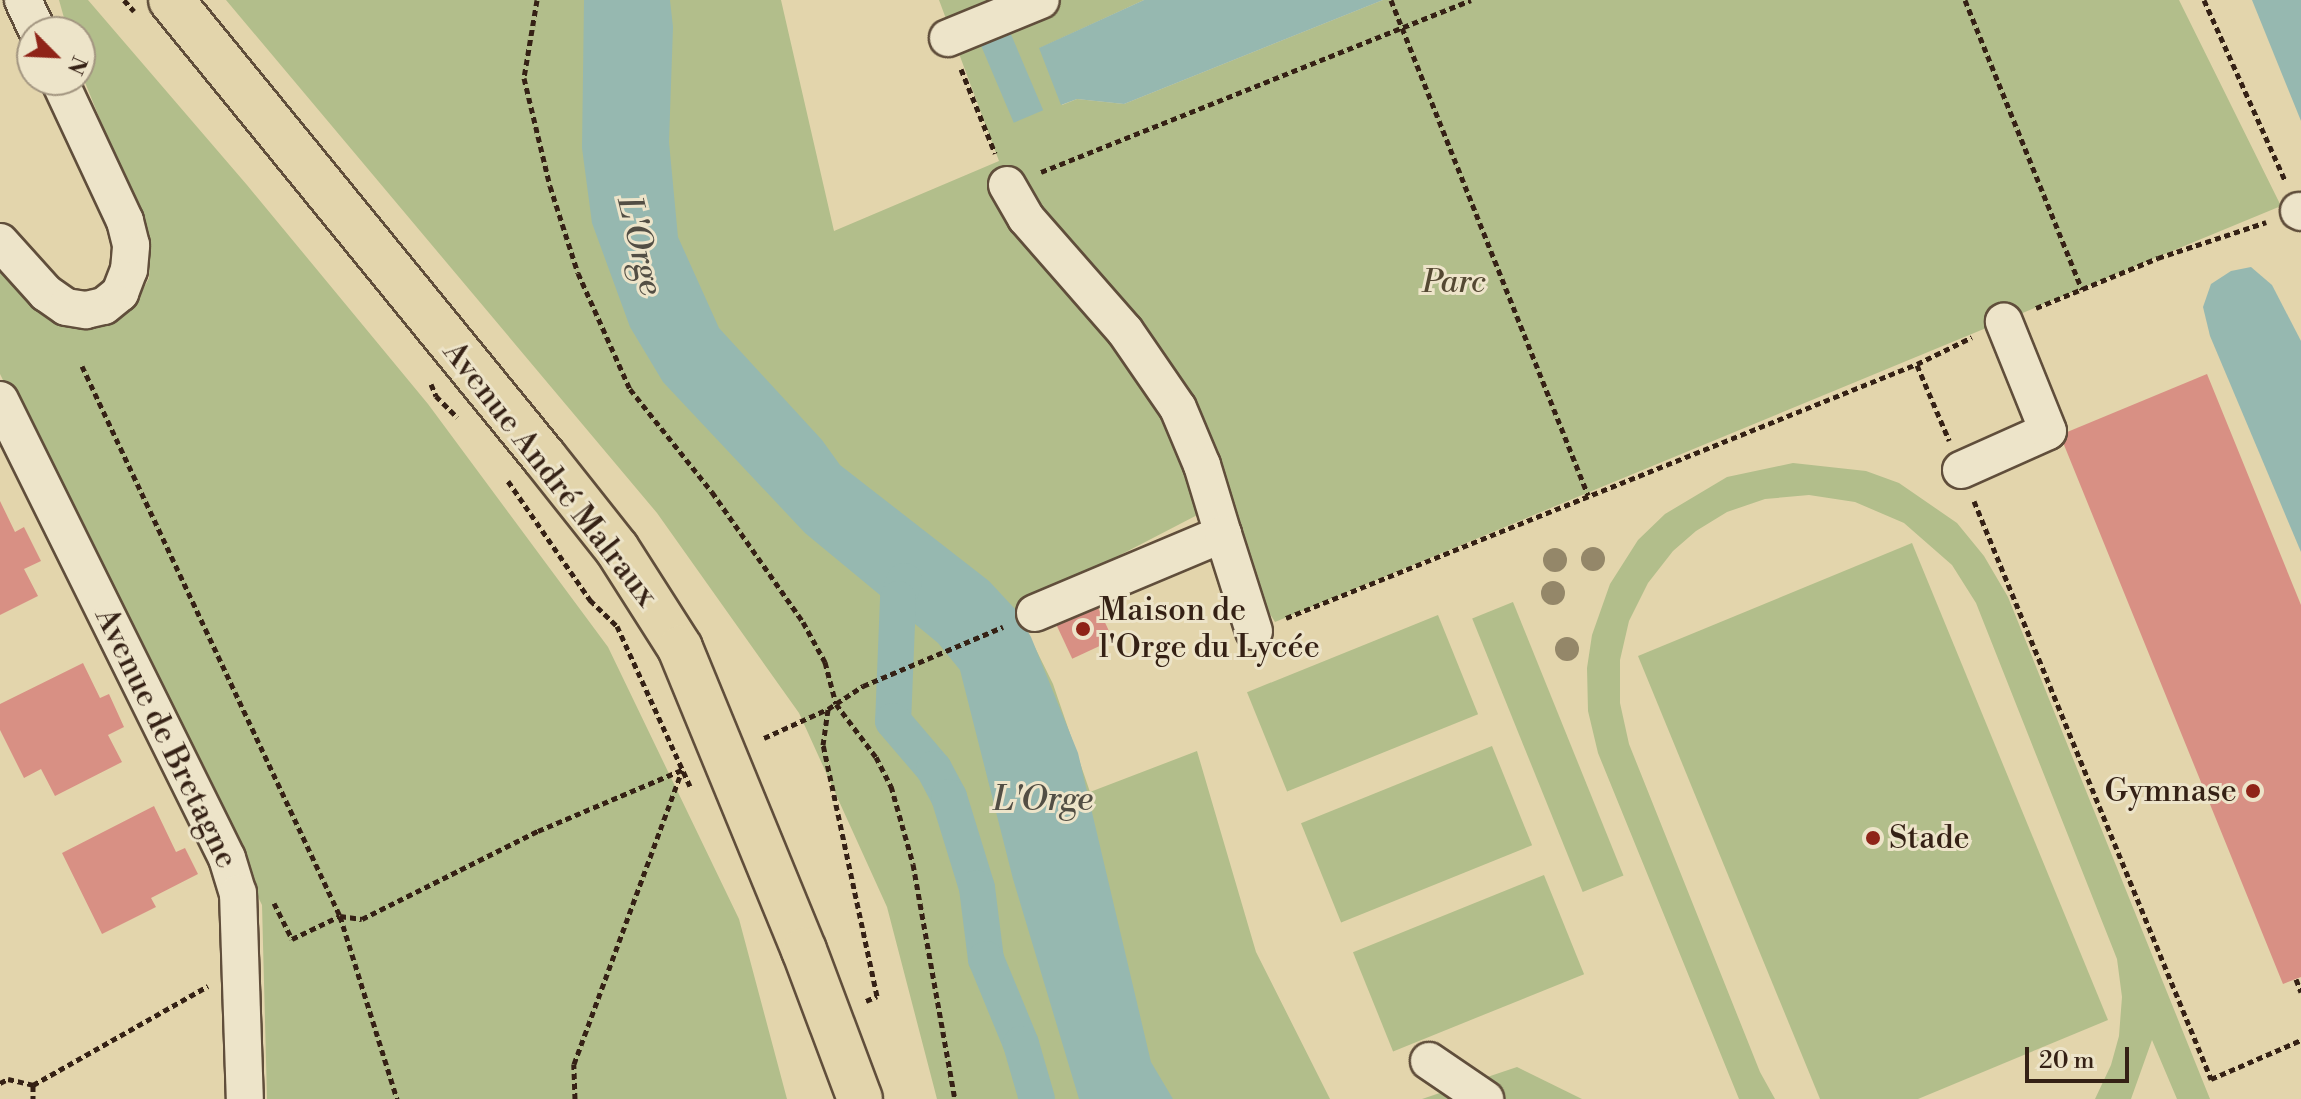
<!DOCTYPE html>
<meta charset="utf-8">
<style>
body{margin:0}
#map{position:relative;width:2301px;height:1099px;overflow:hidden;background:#e3d5ac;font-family:"Libre Bodoni",serif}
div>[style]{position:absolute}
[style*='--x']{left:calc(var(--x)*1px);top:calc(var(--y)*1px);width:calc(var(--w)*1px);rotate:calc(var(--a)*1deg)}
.green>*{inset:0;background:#b2be8b;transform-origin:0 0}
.water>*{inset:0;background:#96b8b0;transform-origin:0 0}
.canal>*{height:36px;margin:-18px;padding:0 18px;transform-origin:18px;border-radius:18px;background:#96b8b0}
.building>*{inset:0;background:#d89084;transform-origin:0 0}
.path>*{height:5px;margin-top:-2.5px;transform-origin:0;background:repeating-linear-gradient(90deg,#352115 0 6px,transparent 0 10px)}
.roads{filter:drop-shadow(2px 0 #604e3b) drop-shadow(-2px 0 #604e3b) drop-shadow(0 2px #604e3b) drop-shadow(0 -2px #604e3b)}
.minor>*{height:36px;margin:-18px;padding:0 18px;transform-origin:18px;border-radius:18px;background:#ede4c9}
.major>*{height:44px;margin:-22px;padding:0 22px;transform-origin:22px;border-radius:22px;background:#e3d5ac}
.trees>*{width:24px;height:24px;margin:-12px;border-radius:50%;background:#948769}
.dots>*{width:22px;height:22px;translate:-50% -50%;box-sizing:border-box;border:4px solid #ede4c9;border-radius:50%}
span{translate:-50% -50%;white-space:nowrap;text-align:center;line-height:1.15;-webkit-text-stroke:6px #ede4c9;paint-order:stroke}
.park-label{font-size:32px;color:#544832;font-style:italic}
.street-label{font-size:32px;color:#352115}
.poi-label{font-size:32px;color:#352115}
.left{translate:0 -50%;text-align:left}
.right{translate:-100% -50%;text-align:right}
.water-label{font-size:34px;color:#524e44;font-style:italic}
.north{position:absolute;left:16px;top:16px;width:80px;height:80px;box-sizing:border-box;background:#ede4c9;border:2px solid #a39681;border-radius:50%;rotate:114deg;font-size:22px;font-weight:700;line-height:32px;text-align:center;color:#352115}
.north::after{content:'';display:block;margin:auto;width:28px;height:36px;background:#8f2418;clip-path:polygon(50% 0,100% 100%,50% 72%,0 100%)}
.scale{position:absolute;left:2025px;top:1047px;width:104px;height:36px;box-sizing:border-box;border:4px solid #352115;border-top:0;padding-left:10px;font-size:24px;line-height:28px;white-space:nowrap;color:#352115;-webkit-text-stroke:6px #ede4c9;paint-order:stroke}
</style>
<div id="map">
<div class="green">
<div style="clip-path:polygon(59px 0,88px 0,247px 185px,428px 404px,608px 647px,739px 919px,787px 1099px,267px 1099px,262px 905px,0 374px,0 271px,43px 314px,69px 325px,98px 325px,118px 319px,136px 303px,149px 278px,150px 249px,141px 221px,80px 70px,80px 32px,68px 32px)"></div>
<div style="clip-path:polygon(226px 0,781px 0,834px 231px,999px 161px,939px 0,1144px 0,1040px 48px,1062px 105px,1077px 99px,1124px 104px,1383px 0,2179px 0,2281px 206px,1275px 622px,1205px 511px,1016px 609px,1053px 684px,1090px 792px,1197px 751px,1256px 952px,1330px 1099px,937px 1099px,887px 907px,799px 713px,657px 513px)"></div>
<div style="clip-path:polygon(1793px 463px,1866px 471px,1899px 483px,1957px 523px,1984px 556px,2008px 597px,2210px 1099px,2177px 1099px,2152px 1040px,2131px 1099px,2095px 1099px,2111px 1065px,2119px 1036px,2122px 997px,2117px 959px,1976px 603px,1952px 565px,1904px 523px,1855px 502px,1809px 495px,1765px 499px,1727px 512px,1696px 531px,1673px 551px,1648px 583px,1629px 621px,1620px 660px,1620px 703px,1629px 744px,1760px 1072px,1775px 1099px,1739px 1099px,1598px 753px,1588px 711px,1587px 668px,1592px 635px,1610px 584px,1638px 540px,1665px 514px,1727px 477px)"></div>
<div style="clip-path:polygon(1912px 543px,2108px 1020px,1918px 1099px,1820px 1099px,1638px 656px)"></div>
<div style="left:1513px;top:602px;width:295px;height:44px;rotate:68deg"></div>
<div style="left:1438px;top:615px;width:107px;height:206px;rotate:68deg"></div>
<div style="left:1492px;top:746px;width:107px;height:206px;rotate:68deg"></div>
<div style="left:1544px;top:875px;width:107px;height:206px;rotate:68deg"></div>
<div style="clip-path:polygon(1517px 1067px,1582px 1099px,1422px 1099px)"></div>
</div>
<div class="water">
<div style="clip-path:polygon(584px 0,670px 0,673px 27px,669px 142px,678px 237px,719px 328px,822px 440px,840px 465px,989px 581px,1015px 609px,1031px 637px,1078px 753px,1151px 1062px,1173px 1099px,1079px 1099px,1013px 879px,960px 670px,938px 643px,805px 533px,663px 382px,630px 327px,592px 223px,582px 148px)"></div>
<div style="clip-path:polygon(1144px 0,1383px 0,1124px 104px,1077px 99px,1061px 105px,1039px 48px)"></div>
<div style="clip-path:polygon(2252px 0,2301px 0,2301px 121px)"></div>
<div style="left:1010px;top:32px;width:85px;height:32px;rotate:67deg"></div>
<div style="clip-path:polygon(2251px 267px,2272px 285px,2301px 341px,2301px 552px,2210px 336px,2203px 307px,2211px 284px,2231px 271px)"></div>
</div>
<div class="canal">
<div style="--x:904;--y:581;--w:19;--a:108"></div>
<div style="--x:898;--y:599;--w:122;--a:92.3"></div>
<div style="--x:893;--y:721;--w:63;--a:49.5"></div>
<div style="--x:934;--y:769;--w:32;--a:62"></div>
<div style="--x:949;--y:797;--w:95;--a:72.9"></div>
<div style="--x:977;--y:888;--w:72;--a:82.8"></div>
<div style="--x:986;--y:959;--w:92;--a:67.6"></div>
<div style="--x:1021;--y:1044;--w:57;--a:73.8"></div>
</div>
<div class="building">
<div style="clip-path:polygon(2207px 374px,2301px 605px,2301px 977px,2283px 984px,2060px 435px)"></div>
<div style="clip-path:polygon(0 501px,15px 532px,24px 527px,41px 561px,24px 569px,38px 596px,0 615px)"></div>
<div style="left:1094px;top:599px;width:45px;height:45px;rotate:65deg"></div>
<div style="clip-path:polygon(83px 663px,100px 698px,109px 694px,124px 727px,108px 735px,122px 762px,55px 796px,41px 769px,24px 778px,0 730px,0 704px)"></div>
<div style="clip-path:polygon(154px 806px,176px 852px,185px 848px,198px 874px,151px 898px,156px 907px,102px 934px,62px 853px)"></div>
</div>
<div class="path">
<div style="--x:124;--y:0;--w:15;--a:48"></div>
<div style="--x:537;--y:0;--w:79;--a:99.5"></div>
<div style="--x:524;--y:78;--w:111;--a:76.5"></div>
<div style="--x:550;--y:186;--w:91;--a:72.2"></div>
<div style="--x:578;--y:273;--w:127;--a:65.9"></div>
<div style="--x:630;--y:389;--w:132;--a:51.5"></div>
<div style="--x:712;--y:492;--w:159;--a:55"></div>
<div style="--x:803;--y:622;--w:46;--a:61.2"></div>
<div style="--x:825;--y:662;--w:43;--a:75.3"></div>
<div style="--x:836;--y:704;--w:66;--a:53"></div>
<div style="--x:876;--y:757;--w:33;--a:63"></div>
<div style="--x:891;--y:786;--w:81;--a:74.2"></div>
<div style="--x:913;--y:864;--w:239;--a:79.9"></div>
<div style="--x:1391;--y:0;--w:533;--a:68.3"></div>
<div style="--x:1965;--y:0;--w:312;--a:68"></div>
<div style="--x:2204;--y:0;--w:197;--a:65.8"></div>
<div style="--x:961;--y:69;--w:91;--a:68"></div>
<div style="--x:1041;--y:172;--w:463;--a:-21.8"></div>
<div style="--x:2036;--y:308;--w:132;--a:-22.3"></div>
<div style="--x:2158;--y:258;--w:114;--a:-18.4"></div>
<div style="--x:1917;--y:365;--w:82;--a:66.9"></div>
<div style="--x:82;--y:366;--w:608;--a:64.87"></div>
<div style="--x:340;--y:916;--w:192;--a:72.7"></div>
<div style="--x:431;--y:384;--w:13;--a:67"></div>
<div style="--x:436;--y:396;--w:30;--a:45"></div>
<div style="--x:508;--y:481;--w:145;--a:55.4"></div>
<div style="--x:590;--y:600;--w:37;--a:44"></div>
<div style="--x:617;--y:626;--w:176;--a:65.5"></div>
<div style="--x:1974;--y:501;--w:625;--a:67.7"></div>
<div style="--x:2211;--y:1079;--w:98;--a:-23.4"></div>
<div style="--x:1286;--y:618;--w:680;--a:-21.93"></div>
<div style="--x:1917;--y:364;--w:61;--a:-26.1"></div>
<div style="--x:764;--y:738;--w:70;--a:-24.4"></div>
<div style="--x:274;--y:903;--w:40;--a:63.4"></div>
<div style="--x:292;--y:939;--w:53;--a:-25.6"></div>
<div style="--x:340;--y:916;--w:22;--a:8"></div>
<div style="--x:362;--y:919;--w:197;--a:-26.6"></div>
<div style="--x:538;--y:831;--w:159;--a:-23"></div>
<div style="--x:2296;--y:979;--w:14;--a:69"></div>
<div style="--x:866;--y:1001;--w:12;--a:-24"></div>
<div style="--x:877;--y:996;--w:257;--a:-102.1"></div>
<div style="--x:823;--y:745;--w:36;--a:-82"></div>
<div style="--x:828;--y:709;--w:42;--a:-33.3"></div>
<div style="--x:863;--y:686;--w:152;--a:-22.9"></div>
<div style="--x:0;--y:1083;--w:9;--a:-27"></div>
<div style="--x:8;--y:1079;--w:26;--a:13"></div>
<div style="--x:33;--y:1085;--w:201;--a:-29.5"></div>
<div style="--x:33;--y:1085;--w:14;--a:90"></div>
<div style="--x:575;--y:1099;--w:35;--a:-92"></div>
<div style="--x:574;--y:1064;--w:313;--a:-69.8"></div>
</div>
<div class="roads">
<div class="minor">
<div style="--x:23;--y:0;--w:35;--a:65"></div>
<div style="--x:948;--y:38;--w:100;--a:-22.2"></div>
<div style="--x:1007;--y:185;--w:38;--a:60"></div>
<div style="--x:1026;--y:218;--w:150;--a:48.8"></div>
<div style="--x:1125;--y:331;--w:93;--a:55.5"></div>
<div style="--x:1178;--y:408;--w:62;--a:67.2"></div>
<div style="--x:1202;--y:465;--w:72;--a:73.1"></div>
<div style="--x:2299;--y:211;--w:2;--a:27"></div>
<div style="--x:0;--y:242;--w:69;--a:48"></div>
<div style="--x:46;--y:293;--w:24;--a:35"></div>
<div style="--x:66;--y:307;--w:20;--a:9"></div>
<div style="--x:86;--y:310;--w:18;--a:-13"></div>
<div style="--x:104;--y:306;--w:21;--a:-39"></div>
<div style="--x:120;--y:293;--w:25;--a:-69"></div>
<div style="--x:129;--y:270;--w:25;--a:-85"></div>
<div style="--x:131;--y:245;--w:25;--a:-104"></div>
<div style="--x:125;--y:221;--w:156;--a:-115.1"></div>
<div style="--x:0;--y:400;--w:511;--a:63.64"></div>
<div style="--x:227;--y:858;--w:37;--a:73"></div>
<div style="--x:238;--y:893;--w:206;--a:88.1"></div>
<div style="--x:1961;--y:470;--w:95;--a:-24.1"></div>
<div style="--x:2048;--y:431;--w:118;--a:-112"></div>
<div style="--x:1035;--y:613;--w:204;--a:-22.8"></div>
<div style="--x:1223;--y:534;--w:102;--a:72.3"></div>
<div style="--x:1429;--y:1061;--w:68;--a:34.2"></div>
</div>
<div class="major">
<div style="--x:171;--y:0;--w:590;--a:50.78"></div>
<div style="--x:544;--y:457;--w:117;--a:51.6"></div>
<div style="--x:617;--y:549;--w:117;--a:57.5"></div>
<div style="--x:680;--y:648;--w:326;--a:67.7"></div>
<div style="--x:804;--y:950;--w:159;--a:69.4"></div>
</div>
</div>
<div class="trees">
<div style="left:1593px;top:559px"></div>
<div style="left:1555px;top:560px"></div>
<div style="left:1553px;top:593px"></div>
<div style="left:1567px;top:649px"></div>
</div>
<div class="dots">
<div style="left:1083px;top:629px;background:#8f2418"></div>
<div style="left:2253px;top:791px;background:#8f2418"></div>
<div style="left:1873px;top:838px;background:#8f2418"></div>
</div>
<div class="park-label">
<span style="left:1454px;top:282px">Parc</span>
</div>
<div class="street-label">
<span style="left:550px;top:474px;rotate:52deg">Avenue André Malraux</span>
<span style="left:166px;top:738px;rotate:64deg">Avenue de Bretagne</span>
</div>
<div class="poi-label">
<span class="left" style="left:1099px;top:629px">Maison de<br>l'Orge du Lycée</span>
<span class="right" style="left:2237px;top:791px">Gymnase</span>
<span class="left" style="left:1889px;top:838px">Stade</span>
</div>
<div class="water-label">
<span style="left:639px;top:246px;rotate:76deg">L'Orge</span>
<span style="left:1043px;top:801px">L'Orge</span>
</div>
<div class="north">N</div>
<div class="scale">20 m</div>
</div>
